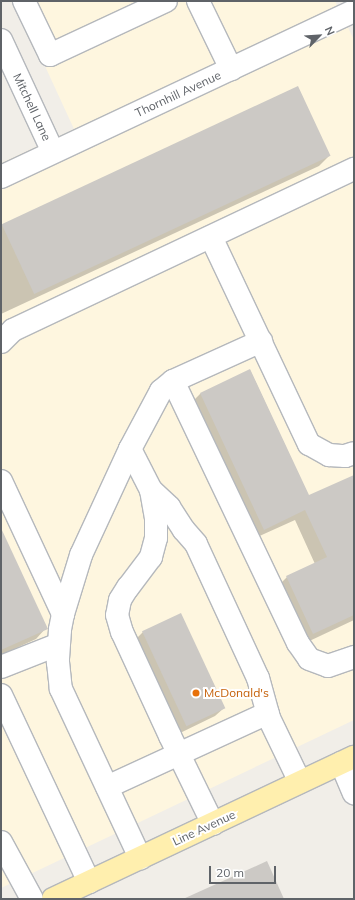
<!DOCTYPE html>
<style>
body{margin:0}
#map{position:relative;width:355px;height:900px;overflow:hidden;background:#f1eee8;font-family:Mulish,sans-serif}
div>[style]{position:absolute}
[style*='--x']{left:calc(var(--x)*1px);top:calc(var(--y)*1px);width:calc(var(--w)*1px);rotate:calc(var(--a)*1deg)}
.commercial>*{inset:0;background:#fef6df}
.shadow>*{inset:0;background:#0003}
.building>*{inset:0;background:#ccc9c5;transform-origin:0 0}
.roads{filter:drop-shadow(1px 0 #b5b8bc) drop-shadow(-1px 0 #b5b8bc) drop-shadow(0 1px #b5b8bc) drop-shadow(0 -1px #b5b8bc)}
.minor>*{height:22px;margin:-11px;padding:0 11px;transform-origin:11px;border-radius:11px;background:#fff}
.major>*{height:22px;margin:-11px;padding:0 11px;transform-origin:11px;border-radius:11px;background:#ffefae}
.dots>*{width:11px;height:11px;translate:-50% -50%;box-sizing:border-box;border:2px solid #fff;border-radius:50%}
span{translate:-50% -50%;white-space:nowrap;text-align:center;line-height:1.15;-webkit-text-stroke:4px #fff;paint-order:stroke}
.street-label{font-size:12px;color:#5f6368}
.food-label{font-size:12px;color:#c56008}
.left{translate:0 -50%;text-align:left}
.frame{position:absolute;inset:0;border:2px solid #5f6368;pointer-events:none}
.north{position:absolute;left:299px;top:16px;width:40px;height:40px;-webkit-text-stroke:3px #fff;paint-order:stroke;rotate:65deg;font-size:11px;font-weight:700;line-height:16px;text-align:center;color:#5f6368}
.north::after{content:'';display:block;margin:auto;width:14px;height:18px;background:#5f6368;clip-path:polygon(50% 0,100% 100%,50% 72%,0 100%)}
.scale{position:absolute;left:209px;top:866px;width:67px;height:18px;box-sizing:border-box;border:2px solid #5f6368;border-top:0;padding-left:5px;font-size:12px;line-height:14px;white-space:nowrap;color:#5f6368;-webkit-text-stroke:3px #fff;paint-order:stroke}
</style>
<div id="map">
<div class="commercial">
<div style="clip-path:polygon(15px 1px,335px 1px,354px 40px,354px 720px,1px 888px,1px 163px,74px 129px)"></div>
</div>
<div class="shadow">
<div style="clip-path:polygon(329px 156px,319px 166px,1px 314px,1px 225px)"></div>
<div style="clip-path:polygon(250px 370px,309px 497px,354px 476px,354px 620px,303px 644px,276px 588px,287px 577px,315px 564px,295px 520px,253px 539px,190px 404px,200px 394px)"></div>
<div style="clip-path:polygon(1px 530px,46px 628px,36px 639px,1px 655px)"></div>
<div style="clip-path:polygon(143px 632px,224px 708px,215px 716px,178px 734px,134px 641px)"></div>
</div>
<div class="building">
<div style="left:298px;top:86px;width:77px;height:327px;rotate:65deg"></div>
<div style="clip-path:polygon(250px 369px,309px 495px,354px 475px,354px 615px,313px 634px,286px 576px,327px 557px,305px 510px,264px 530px,200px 393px)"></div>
<div style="clip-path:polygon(1px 528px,48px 629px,1px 650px)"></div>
<div style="left:181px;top:613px;width:105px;height:43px;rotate:65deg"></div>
<div style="clip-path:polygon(267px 861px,284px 899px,183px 899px)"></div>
</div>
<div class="roads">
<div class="minor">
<div style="--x:24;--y:1;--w:60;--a:64.3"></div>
<div style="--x:50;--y:55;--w:128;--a:-25"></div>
<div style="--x:198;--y:1;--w:76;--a:64.1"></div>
<div style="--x:1;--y:40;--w:123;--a:65.1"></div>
<div style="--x:1;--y:177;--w:390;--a:-25.2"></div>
<div style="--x:211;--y:237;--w:229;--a:64.7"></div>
<div style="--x:309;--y:444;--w:23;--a:29"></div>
<div style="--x:329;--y:455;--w:16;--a:4"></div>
<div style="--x:345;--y:456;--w:9;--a:-18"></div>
<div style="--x:1;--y:342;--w:17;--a:-45"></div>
<div style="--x:13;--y:330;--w:377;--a:-25.3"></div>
<div style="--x:173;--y:381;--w:290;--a:64.5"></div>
<div style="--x:298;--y:643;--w:19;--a:55"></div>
<div style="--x:309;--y:659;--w:20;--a:20"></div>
<div style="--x:328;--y:666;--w:28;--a:-19"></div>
<div style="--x:130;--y:449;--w:46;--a:62.9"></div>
<div style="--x:151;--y:490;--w:28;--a:80"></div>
<div style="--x:156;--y:518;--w:20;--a:90"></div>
<div style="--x:156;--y:538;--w:20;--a:105"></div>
<div style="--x:151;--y:557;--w:38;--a:127"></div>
<div style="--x:128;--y:587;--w:15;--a:122"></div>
<div style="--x:120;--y:600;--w:15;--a:101"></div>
<div style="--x:117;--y:615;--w:18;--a:74"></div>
<div style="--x:122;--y:632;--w:115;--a:65.2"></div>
<div style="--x:170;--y:736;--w:98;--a:64"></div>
<div style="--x:1;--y:481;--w:147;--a:65"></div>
<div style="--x:63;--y:614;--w:16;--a:101"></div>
<div style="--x:60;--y:630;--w:32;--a:94"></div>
<div style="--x:58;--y:662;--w:27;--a:84"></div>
<div style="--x:61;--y:689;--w:187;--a:64.9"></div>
<div style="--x:151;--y:490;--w:25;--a:43"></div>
<div style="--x:169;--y:507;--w:27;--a:57"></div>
<div style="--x:184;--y:530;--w:18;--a:49"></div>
<div style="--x:196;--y:544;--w:148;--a:65.2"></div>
<div style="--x:258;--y:678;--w:41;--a:74.6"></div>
<div style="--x:269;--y:718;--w:71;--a:64.2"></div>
<div style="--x:63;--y:614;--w:62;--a:-73"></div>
<div style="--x:81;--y:555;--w:117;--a:-65.2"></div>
<div style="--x:130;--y:449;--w:66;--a:-61.9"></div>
<div style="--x:161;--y:391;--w:16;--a:-40"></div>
<div style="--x:173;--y:381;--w:97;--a:-24.4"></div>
<div style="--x:1;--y:667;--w:62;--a:-21.6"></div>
<div style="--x:1;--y:695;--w:207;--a:64.8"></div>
<div style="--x:341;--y:763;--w:33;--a:67"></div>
<div style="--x:107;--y:787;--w:177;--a:-24.7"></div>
<div style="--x:1;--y:842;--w:65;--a:61.5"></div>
</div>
<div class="major">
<div style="--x:53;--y:899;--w:333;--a:-25.3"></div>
</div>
</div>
<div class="dots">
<div style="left:196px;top:693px;background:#e8710a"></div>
</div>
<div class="street-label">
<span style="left:178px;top:94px;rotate:-25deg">Thornhill Avenue</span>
<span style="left:32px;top:107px;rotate:65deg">Mitchell Lane</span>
<span style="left:204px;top:828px;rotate:-25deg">Line Avenue</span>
</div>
<div class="food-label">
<span class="left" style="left:204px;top:693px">McDonald's</span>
</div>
<div class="frame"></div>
<div class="north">N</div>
<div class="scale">20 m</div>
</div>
